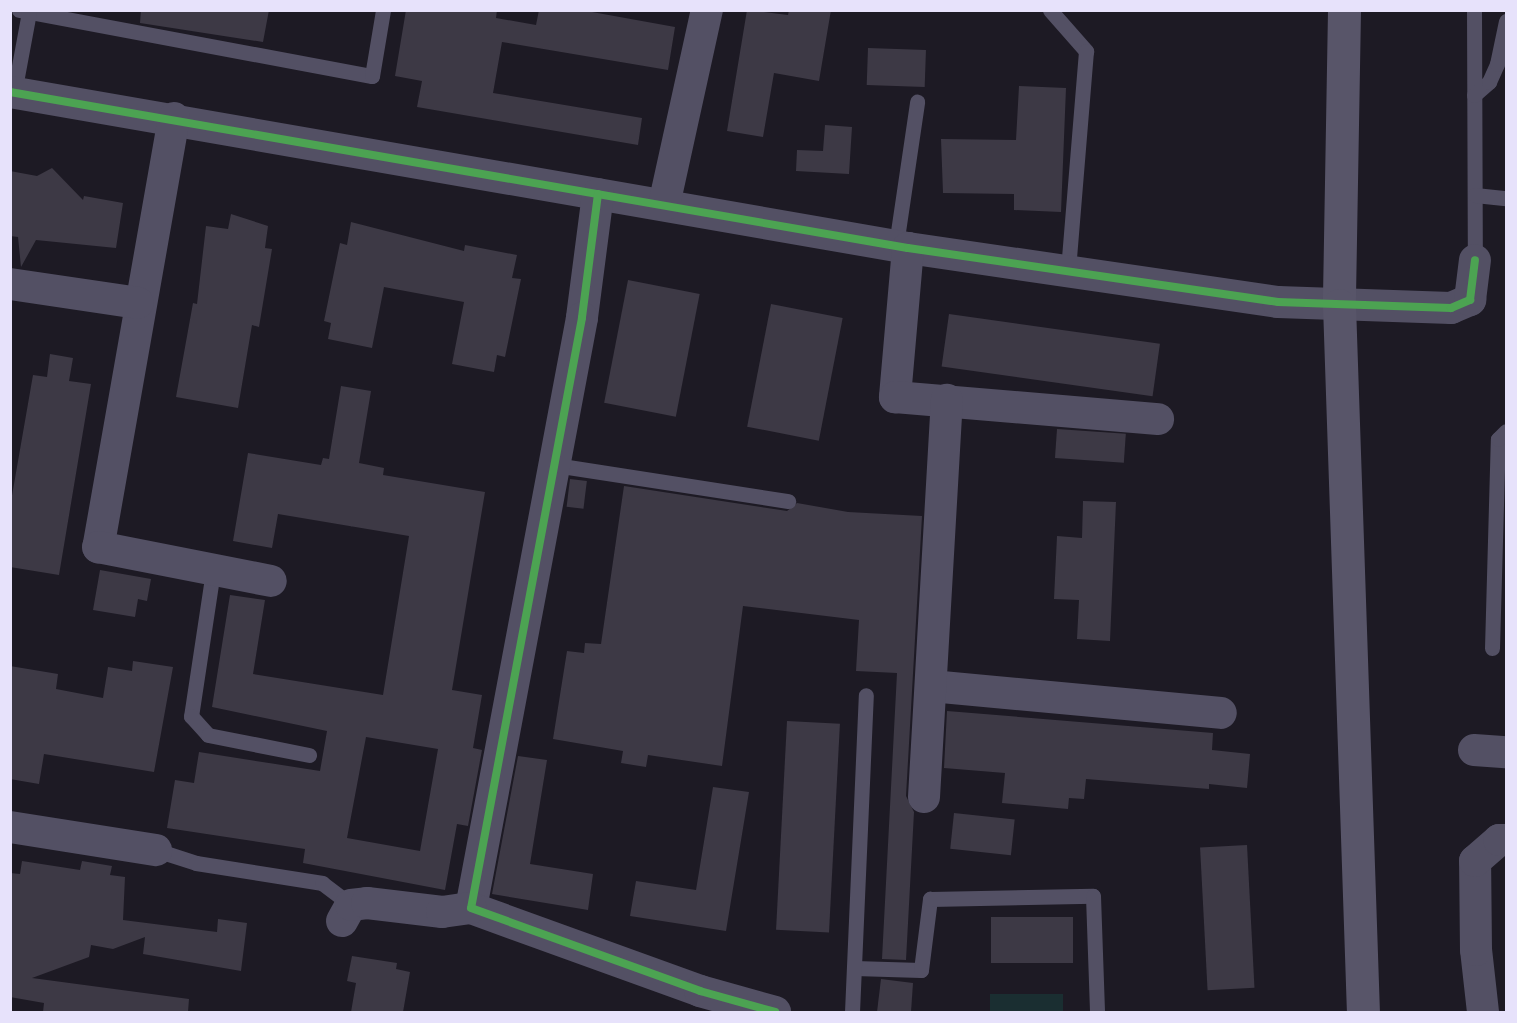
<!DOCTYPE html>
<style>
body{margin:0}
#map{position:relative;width:1517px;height:1023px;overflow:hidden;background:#1d1a24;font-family:"Exo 2",sans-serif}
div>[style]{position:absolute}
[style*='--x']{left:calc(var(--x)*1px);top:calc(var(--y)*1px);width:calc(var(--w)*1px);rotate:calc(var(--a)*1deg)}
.green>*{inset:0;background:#1a2e31;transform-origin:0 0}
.building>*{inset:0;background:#3d3945;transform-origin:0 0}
.service>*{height:15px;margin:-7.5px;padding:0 7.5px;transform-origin:7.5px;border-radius:7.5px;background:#535064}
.minor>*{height:32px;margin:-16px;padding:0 16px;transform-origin:16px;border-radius:16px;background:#535064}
.secondary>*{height:33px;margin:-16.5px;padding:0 16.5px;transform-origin:16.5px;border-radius:16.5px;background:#585569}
.cycleway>*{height:8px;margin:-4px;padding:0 4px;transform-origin:4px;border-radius:4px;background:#4ca352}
span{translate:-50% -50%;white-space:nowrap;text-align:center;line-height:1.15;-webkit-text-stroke:5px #1b1529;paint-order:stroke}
.frame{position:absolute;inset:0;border:12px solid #e7e2fb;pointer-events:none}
</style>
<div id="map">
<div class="green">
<div style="left:1063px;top:994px;width:18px;height:73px;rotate:90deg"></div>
</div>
<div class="building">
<div style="clip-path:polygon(141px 10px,269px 10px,263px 42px,140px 23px)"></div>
<div style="clip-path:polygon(406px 10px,497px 10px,496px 18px,536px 25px,539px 10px,581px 10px,675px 27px,668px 70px,502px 42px,493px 93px,642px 118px,638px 145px,417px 107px,422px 81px,395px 76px)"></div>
<div style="clip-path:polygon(747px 10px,788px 15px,789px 10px,831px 10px,819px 81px,774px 73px,763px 137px,727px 131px)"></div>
<div style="left:868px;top:48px;width:58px;height:37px;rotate:2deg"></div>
<div style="clip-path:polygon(1019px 86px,1066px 88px,1061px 212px,1014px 210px,1014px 194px,943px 193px,941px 139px,1016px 140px)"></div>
<div style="clip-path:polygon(825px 125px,852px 127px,849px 174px,796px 171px,797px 150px,823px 151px)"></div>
<div style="clip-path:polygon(52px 168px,83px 200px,84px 196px,123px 203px,116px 248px,36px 240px,21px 267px,18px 237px,10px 236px,10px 171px,37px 176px)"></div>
<div style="clip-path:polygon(231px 214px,268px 226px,265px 248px,272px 249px,259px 327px,252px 325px,238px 408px,176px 397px,193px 303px,197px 304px,206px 226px,228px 229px)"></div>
<div style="clip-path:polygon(351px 222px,464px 251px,465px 245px,517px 255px,512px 278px,521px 279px,505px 357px,497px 355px,494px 372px,452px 364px,464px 302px,384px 287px,372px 348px,328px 339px,331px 323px,324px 321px,340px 243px,347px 245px)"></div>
<div style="left:628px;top:280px;width:73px;height:125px;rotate:11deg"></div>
<div style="left:771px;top:304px;width:73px;height:125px;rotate:11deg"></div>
<div style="left:949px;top:314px;width:213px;height:53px;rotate:8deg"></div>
<div style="clip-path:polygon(50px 354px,73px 358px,69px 381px,91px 384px,59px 575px,10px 567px,10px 507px,33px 375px,47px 377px)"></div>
<div style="clip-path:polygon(evenodd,341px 386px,371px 391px,359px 463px,384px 468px,383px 475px,485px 492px,452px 690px,482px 695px,473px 748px,482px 750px,468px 826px,457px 824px,445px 890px,303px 863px,305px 849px,167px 828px,175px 780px,194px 783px,199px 752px,320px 771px,327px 731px,212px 707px,230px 595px,265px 600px,253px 674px,383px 695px,409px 536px,278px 514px,272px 548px,233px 541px,248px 453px,321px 465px,323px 458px,329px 459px,341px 386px,366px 737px,438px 749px,420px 851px,347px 838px,366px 737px)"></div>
<div style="left:1057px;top:429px;width:69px;height:29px;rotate:4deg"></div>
<div style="left:570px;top:479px;width:17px;height:28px;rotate:7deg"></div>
<div style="clip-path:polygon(624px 486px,787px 511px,797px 503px,848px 512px,922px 516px,906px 796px,914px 812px,906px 960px,882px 959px,897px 673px,856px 671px,859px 620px,743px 606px,722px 766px,648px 755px,646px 767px,621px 763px,623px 751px,553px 739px,567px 651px,584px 653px,585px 643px,601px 644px)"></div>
<div style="clip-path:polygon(1083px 501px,1116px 502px,1110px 641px,1077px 639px,1079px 600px,1054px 599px,1057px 536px,1082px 538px)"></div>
<div style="clip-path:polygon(100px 570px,151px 579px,147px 601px,138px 599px,135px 617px,93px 610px)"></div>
<div style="clip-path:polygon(133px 661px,173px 667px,154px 772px,44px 754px,39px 784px,10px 779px,10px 666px,58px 674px,56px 689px,103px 698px,108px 667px,132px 671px)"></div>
<div style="clip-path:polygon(947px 711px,1213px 733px,1212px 750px,1250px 754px,1247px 788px,1209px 784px,1209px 789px,1086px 779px,1084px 799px,1069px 798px,1068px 809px,1002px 803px,1005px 773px,944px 768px)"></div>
<div style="left:787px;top:721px;width:53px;height:209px;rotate:3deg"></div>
<div style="clip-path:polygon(518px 756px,547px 760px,530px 864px,593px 874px,588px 910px,492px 894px)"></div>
<div style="clip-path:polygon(713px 787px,749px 792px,726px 931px,630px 916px,636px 881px,696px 890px)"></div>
<div style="left:954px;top:813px;width:61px;height:36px;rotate:6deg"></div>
<div style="left:1247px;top:845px;width:143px;height:47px;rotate:87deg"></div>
<div style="clip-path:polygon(22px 861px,80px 870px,82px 861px,112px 866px,110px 875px,125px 877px,123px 920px,217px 932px,218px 919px,247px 923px,241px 971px,143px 954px,145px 937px,113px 949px,91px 945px,89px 957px,32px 978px,189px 999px,188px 1012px,43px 1012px,44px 1003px,10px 997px,10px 873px,20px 874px)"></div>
<div style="left:991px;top:917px;width:82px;height:46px"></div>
<div style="clip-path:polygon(352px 956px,397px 963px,396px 969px,410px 972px,403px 1012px,351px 1012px,356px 983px,347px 981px)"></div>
<div style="clip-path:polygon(881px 979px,913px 983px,911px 1012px,877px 1012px)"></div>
</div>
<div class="service">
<div style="--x:19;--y:10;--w:359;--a:10.6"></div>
<div style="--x:372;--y:76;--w:67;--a:-80.5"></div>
<div style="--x:1050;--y:10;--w:55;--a:48.7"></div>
<div style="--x:1086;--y:51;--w:221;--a:94.7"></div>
<div style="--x:1474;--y:10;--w:250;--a:89.8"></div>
<div style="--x:14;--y:93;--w:82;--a:-79.5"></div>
<div style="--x:1474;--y:95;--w:20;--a:-41"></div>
<div style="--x:1489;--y:82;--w:20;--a:-66"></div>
<div style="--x:1497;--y:64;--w:44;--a:-78.2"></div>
<div style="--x:1475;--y:195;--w:31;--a:6"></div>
<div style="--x:896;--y:245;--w:145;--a:-81.6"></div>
<div style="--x:555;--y:465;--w:236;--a:8.8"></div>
<div style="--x:213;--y:571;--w:147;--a:98.6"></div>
<div style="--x:191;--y:716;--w:25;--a:48"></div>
<div style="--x:208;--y:735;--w:103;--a:11.2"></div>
<div style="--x:1492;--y:648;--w:209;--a:-88.4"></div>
<div style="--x:1498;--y:439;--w:11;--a:-45"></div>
<div style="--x:156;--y:850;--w:42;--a:18"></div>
<div style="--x:196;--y:863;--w:128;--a:9"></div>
<div style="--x:322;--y:883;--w:36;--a:37"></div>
<div style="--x:854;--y:968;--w:67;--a:1.7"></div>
<div style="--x:921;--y:970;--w:72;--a:-82.8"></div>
<div style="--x:930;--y:899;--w:163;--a:-1.1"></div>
<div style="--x:1093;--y:896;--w:116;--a:88"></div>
<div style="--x:852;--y:1012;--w:317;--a:-87.5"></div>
</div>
<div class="minor">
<div style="--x:10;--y:92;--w:911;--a:9.86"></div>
<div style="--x:908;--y:248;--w:374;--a:8.3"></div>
<div style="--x:1278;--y:302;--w:173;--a:2"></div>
<div style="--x:1451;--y:308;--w:21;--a:-23"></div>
<div style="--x:1470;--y:300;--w:40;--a:-82.9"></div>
<div style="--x:174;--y:118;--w:436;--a:100"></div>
<div style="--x:98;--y:547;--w:176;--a:11.1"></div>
<div style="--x:598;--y:194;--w:125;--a:97.4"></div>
<div style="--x:582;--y:318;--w:600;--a:100.65"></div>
<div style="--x:471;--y:908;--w:244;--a:19.9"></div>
<div style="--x:700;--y:991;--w:78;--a:15.6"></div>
<div style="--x:664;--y:205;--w:200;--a:-77.6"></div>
<div style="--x:908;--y:248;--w:150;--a:95"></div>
<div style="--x:895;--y:397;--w:264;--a:4.8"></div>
<div style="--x:10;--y:284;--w:129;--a:8.4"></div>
<div style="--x:931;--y:686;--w:291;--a:5.3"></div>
<div style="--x:1474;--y:750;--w:32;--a:4"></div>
<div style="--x:924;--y:797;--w:398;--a:-86.7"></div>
<div style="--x:10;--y:827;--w:148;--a:9"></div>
<div style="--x:342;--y:921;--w:18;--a:-61"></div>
<div style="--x:351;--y:905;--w:16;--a:-7"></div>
<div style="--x:367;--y:903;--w:76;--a:6.8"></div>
<div style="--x:442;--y:912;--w:29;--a:-8"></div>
<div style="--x:1483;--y:1012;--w:62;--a:-96.4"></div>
<div style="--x:1476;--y:950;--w:89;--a:-90.6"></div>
<div style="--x:1475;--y:861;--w:32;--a:-41"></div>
<div style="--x:1499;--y:840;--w:7;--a:0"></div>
</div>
<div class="secondary">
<div style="--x:1344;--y:10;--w:295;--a:91"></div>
<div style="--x:1339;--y:305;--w:707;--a:88.06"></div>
</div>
<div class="cycleway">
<div style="--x:10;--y:92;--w:911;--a:9.86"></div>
<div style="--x:908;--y:248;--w:374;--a:8.3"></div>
<div style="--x:1278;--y:302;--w:173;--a:2"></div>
<div style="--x:1451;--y:308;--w:21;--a:-23"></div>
<div style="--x:1470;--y:300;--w:40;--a:-82.9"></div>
<div style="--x:598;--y:194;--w:125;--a:97.4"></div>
<div style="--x:582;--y:318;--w:600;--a:100.65"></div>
<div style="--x:471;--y:908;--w:244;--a:19.9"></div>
<div style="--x:700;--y:991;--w:78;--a:15.6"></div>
</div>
<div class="frame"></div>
</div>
